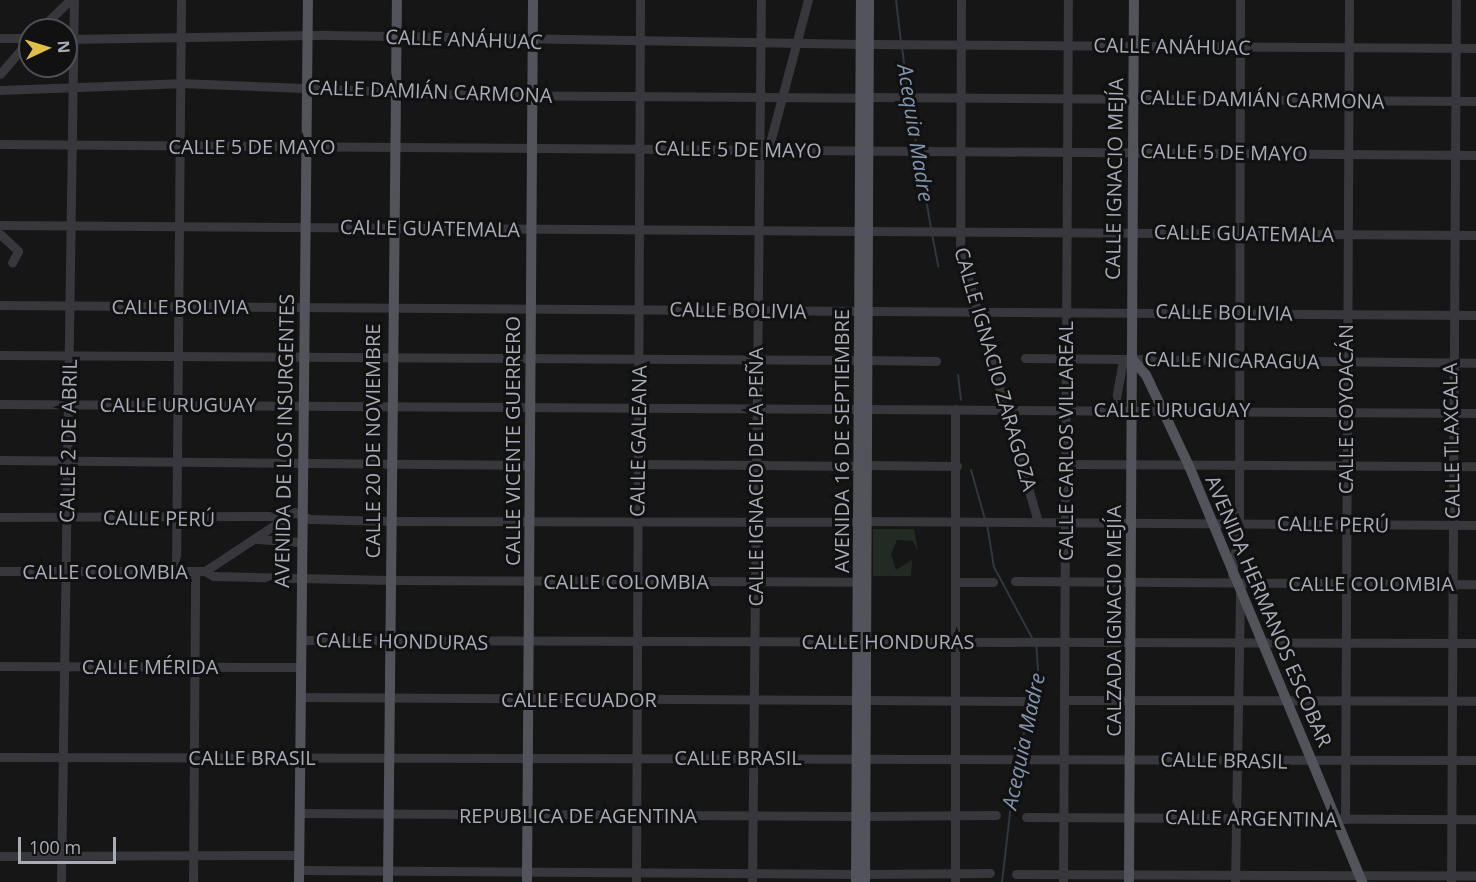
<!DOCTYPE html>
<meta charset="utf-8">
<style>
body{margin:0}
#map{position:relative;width:1476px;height:882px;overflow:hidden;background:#161617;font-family:"Open Sans",sans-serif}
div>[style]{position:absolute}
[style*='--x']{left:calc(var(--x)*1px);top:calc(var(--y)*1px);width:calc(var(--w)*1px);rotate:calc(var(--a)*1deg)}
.green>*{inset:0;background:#222a24}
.stream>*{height:2px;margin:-1px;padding:0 1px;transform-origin:1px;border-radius:1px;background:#30373f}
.minor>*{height:9px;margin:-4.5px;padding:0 4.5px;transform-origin:4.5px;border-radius:4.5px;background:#37373c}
.major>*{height:10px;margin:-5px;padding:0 5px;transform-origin:5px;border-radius:5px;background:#53545b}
span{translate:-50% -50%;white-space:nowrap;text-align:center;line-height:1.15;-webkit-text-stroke:6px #111112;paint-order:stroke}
.street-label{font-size:20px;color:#a9abb6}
.water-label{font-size:21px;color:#8395ae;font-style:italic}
.north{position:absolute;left:18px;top:18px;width:60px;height:60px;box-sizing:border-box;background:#111112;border:2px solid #4e4f54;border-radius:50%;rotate:86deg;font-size:16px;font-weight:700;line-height:24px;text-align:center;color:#a9abb6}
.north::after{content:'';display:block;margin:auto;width:21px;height:27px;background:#dfbf45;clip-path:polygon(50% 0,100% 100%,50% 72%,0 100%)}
.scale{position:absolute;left:18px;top:837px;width:98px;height:27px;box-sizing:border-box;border:3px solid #a9abb6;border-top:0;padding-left:8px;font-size:18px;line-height:21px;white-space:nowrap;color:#a9abb6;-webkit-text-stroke:4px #111112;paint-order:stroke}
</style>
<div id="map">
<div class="green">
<div style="clip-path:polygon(873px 529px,914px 529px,918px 552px,913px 541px,897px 540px,891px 554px,896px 570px,912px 560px,911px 576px,873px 576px)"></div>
</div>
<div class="stream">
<div style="--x:896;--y:0;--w:42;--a:83.2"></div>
<div style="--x:902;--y:47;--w:48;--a:82.9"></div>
<div style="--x:909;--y:101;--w:49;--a:80.5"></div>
<div style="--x:918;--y:154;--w:75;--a:80"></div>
<div style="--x:932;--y:234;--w:33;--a:79"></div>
<div style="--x:958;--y:375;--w:25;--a:83"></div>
<div style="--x:971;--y:470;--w:51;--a:74.1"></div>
<div style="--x:987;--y:524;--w:44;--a:80.8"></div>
<div style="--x:994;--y:567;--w:81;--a:61.8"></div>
<div style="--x:1017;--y:756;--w:75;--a:-73"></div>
<div style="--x:1039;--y:684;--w:39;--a:-94"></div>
<div style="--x:1002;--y:882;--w:122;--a:-83.4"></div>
</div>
<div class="minor">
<div style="--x:961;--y:0;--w:250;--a:90.2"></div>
<div style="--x:960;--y:250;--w:283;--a:74"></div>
<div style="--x:39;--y:30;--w:43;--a:-44.1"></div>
<div style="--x:0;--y:38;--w:30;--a:0"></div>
<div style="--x:66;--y:39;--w:263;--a:-0.9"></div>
<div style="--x:329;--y:35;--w:532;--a:0.97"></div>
<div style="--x:869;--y:44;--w:607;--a:0.38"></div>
<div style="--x:0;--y:74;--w:46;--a:-49.4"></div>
<div style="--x:0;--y:90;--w:179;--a:-2.2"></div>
<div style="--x:179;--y:83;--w:296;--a:2.3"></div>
<div style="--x:475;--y:95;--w:386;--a:0.4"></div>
<div style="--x:869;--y:97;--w:607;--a:0.38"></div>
<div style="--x:0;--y:144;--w:1476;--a:0.43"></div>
<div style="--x:768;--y:150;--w:155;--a:-75.1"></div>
<div style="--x:0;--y:225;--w:860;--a:0.4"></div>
<div style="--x:868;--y:231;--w:608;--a:0.38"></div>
<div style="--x:0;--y:234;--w:25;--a:43"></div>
<div style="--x:18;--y:251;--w:13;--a:117"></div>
<div style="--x:0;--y:305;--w:1476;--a:0.39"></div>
<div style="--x:0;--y:355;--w:859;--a:0.33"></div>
<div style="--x:1025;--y:358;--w:451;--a:0.6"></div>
<div style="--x:867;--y:360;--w:69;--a:0.8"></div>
<div style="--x:0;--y:404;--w:859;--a:0.33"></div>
<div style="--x:867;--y:409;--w:609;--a:0.38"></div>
<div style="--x:955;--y:409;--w:473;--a:90"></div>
<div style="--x:1114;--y:409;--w:50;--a:-79.6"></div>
<div style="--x:0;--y:460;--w:530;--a:0.54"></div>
<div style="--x:638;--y:464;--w:220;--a:0.5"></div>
<div style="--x:1064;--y:464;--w:412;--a:0.3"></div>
<div style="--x:867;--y:465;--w:90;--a:0.6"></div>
<div style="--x:0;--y:517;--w:282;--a:-0.2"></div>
<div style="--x:866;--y:521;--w:610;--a:0.38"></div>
<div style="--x:257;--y:539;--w:43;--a:4"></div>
<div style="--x:0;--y:571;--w:205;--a:0"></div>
<div style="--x:205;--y:571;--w:9;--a:32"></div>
<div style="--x:213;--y:576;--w:177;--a:1.3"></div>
<div style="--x:390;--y:580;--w:468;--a:0.2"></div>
<div style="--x:176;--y:571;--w:571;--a:-89.5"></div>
<div style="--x:205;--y:571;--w:107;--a:-33.5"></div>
<div style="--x:294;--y:512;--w:17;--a:24"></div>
<div style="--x:310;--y:519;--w:80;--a:1.4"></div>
<div style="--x:390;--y:521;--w:468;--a:0.1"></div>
<div style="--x:1232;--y:575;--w:52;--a:-82.3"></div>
<div style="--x:1239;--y:523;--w:523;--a:-89.89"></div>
<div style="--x:1015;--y:581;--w:461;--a:0.4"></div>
<div style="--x:957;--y:582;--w:36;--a:0"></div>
<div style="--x:301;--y:640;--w:1175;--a:0.15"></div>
<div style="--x:0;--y:666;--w:301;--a:0.2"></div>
<div style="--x:300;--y:697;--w:557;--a:0.31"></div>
<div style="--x:866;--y:700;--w:161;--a:0.4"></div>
<div style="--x:1064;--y:700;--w:412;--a:0.1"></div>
<div style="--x:0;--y:757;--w:1476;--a:0.12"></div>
<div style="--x:300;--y:813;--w:556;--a:0.31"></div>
<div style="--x:866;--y:816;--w:130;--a:-0.4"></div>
<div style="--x:1026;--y:817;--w:450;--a:0.3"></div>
<div style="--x:1345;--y:819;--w:819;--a:-89.72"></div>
<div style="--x:0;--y:856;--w:299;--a:-0.2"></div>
<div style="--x:299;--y:870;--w:557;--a:0.41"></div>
<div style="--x:865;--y:874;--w:125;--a:-0.5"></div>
<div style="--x:1016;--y:874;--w:460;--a:0.2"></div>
<div style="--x:61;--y:882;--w:882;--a:-89.16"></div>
<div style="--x:193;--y:882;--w:311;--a:-89.6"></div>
<div style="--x:636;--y:882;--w:882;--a:-89.74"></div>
<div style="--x:752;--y:882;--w:882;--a:-89.42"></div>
<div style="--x:1063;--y:882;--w:882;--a:-89.68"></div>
<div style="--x:1235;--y:882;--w:288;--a:-89"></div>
<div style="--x:1451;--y:882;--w:882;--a:-89.68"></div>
</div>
<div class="major">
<div style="--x:1132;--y:359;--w:21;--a:49"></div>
<div style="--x:1146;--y:375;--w:101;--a:64.7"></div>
<div style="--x:1189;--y:466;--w:451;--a:67.4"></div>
<div style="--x:299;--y:882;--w:882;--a:-89.42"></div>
<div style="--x:388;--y:882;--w:882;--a:-89.42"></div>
<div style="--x:527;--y:882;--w:882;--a:-89.61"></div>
<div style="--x:856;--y:882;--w:882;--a:-89.68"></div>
<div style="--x:865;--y:882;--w:882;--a:-89.74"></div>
<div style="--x:1129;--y:882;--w:882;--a:-89.68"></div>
</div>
<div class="street-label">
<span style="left:464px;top:39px;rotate:2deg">CALLE ANÁHUAC</span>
<span style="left:1172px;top:46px;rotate:1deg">CALLE ANÁHUAC</span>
<span style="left:430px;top:91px;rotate:2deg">CALLE DAMIÁN CARMONA</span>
<span style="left:1262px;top:99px;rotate:1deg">CALLE DAMIÁN CARMONA</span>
<span style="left:252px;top:146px">CALLE 5 DE MAYO</span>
<span style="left:738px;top:149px;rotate:1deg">CALLE 5 DE MAYO</span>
<span style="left:1224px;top:152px;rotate:1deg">CALLE 5 DE MAYO</span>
<span style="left:1114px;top:179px;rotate:-89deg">CALLE IGNACIO MEJÍA</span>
<span style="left:430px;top:228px;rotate:1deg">CALLE GUATEMALA</span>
<span style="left:1244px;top:233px;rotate:1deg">CALLE GUATEMALA</span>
<span style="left:180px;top:306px">CALLE BOLIVIA</span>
<span style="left:738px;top:310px;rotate:1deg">CALLE BOLIVIA</span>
<span style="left:1224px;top:312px;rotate:1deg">CALLE BOLIVIA</span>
<span style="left:1232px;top:360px;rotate:1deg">CALLE NICARAGUA</span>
<span style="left:996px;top:369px;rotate:74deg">CALLE IGNACIO ZARAGOZA</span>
<span style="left:178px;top:404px">CALLE URUGUAY</span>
<span style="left:1172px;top:409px">CALLE URUGUAY</span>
<span style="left:1345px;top:409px;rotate:-90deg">CALLE COYOACÁN</span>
<span style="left:68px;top:441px;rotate:-89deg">CALLE 2 DE ABRIL</span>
<span style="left:284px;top:441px;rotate:-89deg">AVENIDA DE LOS INSURGENTES</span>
<span style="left:372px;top:441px;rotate:-90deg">CALLE 20 DE NOVIEMBRE</span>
<span style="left:512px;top:441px;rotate:-90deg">CALLE VICENTE GUERRERO</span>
<span style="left:638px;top:441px;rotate:-89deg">CALLE GALEANA</span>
<span style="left:841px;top:441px;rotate:-90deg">AVENIDA 16 DE SEPTIEMBRE</span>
<span style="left:1065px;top:441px;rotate:-90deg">CALLE CARLOS VILLAREAL</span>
<span style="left:1451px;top:441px;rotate:-91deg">CALLE TLAXCALA</span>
<span style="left:755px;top:477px;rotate:-90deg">CALLE IGNACIO DE LA PEÑA</span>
<span style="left:159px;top:518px;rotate:1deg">CALLE PERÚ</span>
<span style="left:1333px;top:524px;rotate:1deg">CALLE PERÚ</span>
<span style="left:105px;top:571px">CALLE COLOMBIA</span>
<span style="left:626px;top:581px">CALLE COLOMBIA</span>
<span style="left:1371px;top:583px">CALLE COLOMBIA</span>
<span style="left:1269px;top:611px;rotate:67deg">AVENIDA HERMANOS ESCOBAR</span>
<span style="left:1113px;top:621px;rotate:-90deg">CALZADA IGNACIO MEJÍA</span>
<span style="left:402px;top:641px;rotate:1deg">CALLE HONDURAS</span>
<span style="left:888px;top:641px">CALLE HONDURAS</span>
<span style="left:150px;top:666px">CALLE MÉRIDA</span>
<span style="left:579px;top:699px">CALLE ECUADOR</span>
<span style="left:252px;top:757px">CALLE BRASIL</span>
<span style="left:738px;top:757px">CALLE BRASIL</span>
<span style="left:1224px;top:760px;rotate:1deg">CALLE BRASIL</span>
<span style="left:578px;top:815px">REPUBLICA DE AGENTINA</span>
<span style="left:1251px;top:818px;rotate:1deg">CALLE ARGENTINA</span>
</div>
<div class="water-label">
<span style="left:916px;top:133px;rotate:81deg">Acequia Madre</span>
<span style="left:1023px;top:741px;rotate:-78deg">Acequia Madre</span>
</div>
<div class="north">N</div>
<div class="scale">100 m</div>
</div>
